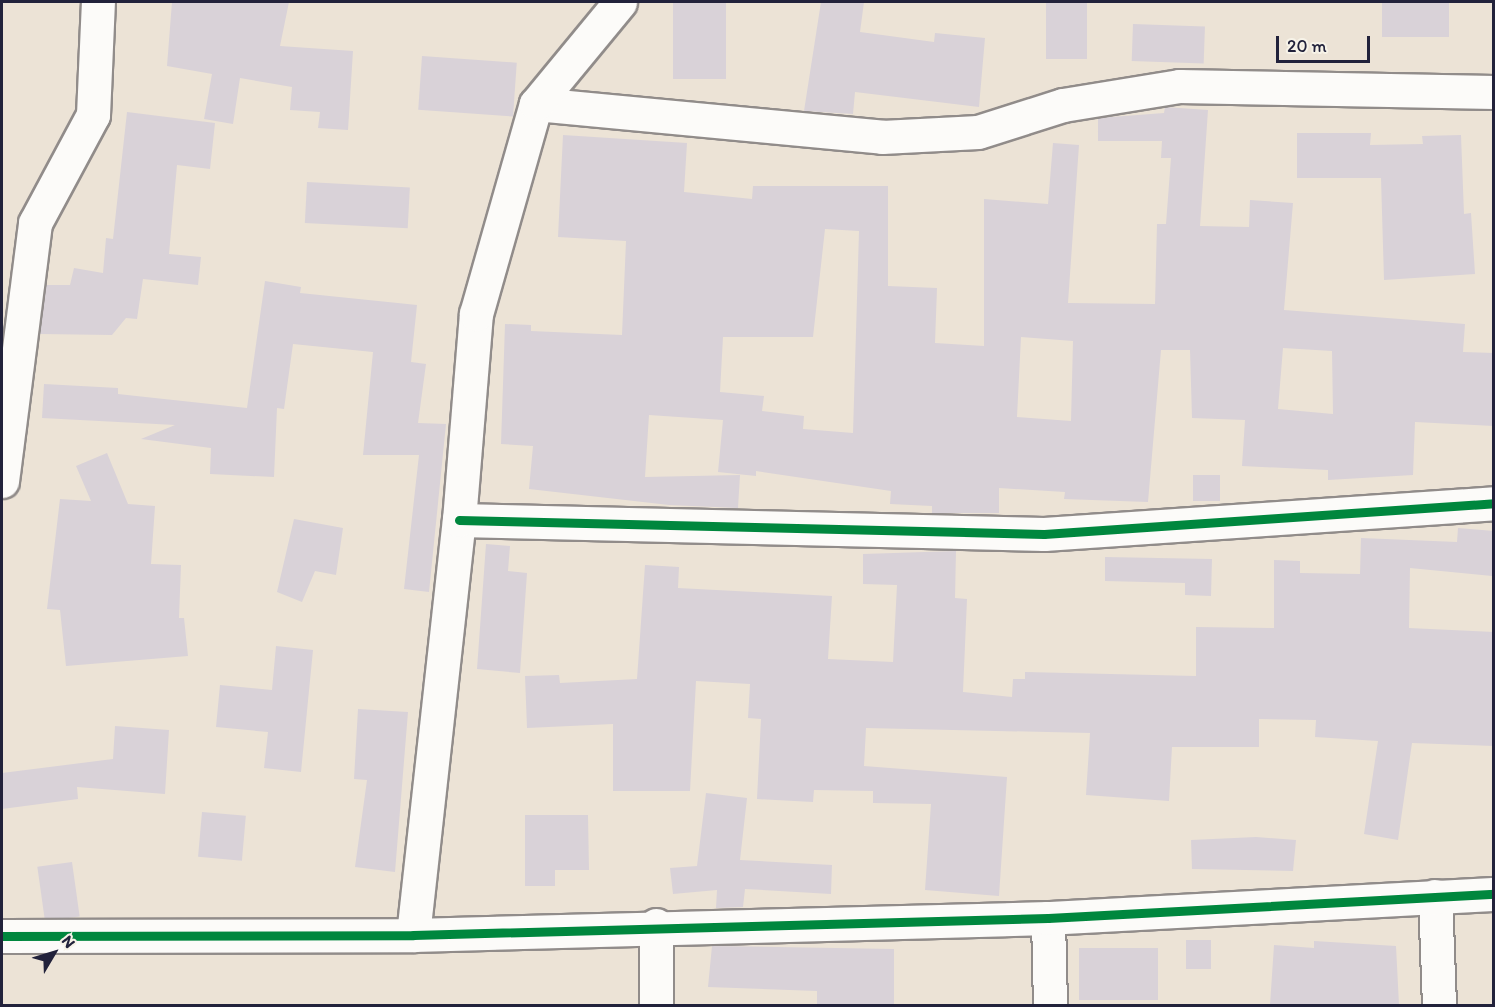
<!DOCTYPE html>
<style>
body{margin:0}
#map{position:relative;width:1495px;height:1007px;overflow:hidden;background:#ece3d6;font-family:Itim,sans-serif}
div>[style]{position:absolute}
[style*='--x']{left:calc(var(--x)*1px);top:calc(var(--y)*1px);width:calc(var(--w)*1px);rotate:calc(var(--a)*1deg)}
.building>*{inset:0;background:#d9d2d8;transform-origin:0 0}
.roads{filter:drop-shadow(2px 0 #918c8a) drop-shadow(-2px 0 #918c8a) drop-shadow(0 2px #918c8a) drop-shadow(0 -2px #918c8a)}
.minor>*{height:33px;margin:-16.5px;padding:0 16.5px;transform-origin:16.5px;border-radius:16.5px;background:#fcfbf9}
.cycleway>*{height:9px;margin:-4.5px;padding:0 4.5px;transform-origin:4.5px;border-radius:4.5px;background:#00873e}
span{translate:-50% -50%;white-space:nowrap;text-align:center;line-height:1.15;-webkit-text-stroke:4.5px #f7f3e8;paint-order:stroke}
.frame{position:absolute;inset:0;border:3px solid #22223b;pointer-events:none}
.north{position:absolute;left:24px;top:923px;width:60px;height:60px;-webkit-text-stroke:4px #f7f3e8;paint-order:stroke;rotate:52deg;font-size:16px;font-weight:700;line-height:24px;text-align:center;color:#22223b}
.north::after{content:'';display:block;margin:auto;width:21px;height:27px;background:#22223b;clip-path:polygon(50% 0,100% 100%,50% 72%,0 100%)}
.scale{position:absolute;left:1276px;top:36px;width:94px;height:27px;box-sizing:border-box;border:3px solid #22223b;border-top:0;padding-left:8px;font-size:18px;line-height:21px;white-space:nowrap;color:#22223b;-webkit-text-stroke:4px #f7f3e8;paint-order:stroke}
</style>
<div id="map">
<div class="building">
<div style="clip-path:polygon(172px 2px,289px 2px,280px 46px,353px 51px,348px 130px,318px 128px,320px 112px,290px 110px,292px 87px,240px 78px,233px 124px,204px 119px,212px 74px,167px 66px)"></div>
<div style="left:673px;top:2px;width:53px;height:77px"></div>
<div style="clip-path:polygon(821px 2px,864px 2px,860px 32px,934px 42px,935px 33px,985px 38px,979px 107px,855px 92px,853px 114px,804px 111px)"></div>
<div style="left:1046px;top:2px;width:41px;height:57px"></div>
<div style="left:1382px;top:2px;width:67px;height:35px"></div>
<div style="left:1133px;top:24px;width:72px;height:37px;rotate:2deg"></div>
<div style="left:422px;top:56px;width:95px;height:54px;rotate:4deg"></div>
<div style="clip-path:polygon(evenodd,1165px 107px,1208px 110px,1200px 226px,1249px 227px,1250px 200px,1293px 203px,1284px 310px,1465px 324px,1463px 352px,1494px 353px,1494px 426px,1415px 422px,1413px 475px,1328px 480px,1328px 470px,1242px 466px,1245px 420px,1192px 418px,1190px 350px,1161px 350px,1148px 502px,1064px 499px,1065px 492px,999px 488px,999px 513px,932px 513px,932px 506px,890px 504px,891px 491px,756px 471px,756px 476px,718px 472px,723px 420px,649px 415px,645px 477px,740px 475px,738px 508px,669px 505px,529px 489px,533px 446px,501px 444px,505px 324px,531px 325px,531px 331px,622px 335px,626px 241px,558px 237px,563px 135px,687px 143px,684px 192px,752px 199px,753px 186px,888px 186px,888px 286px,937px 288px,935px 343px,984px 346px,984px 199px,1048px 204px,1053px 143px,1079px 145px,1068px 303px,1155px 304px,1157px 224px,1166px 224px,1171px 158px,1161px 158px,1162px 141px,1098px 141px,1098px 118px,1164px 113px,1165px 107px,825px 229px,859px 231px,853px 433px,803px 429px,804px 416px,762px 411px,764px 396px,720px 392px,723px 337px,813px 337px,825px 229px,1165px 107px,1021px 337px,1073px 341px,1071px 421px,1017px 417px,1021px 337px,1165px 107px,1283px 348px,1332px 351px,1333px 414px,1278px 409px,1283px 348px)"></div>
<div style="clip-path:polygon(127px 112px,215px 123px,210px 169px,177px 165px,169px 254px,201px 257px,198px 285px,143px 279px,137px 319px,126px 318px,112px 335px,40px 334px,46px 285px,70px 285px,74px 268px,103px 273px,106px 238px,113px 239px)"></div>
<div style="clip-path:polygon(1297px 133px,1371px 133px,1370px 145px,1423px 144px,1422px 136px,1461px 135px,1464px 214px,1471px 213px,1475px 274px,1384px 280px,1381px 178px,1297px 178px)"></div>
<div style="left:307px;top:182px;width:103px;height:41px;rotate:3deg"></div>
<div style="clip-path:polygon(265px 281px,301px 287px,300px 293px,417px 305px,411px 362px,426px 364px,418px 423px,446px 424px,429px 592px,404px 589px,419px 455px,363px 455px,373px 352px,293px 344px,284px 409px,277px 408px,274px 477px,210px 474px,211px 448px,141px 439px,175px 425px,42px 418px,44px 384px,118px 388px,118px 394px,247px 408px)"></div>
<div style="clip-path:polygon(107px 453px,128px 504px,155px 506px,151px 564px,181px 565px,179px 618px,184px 618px,188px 656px,66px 666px,60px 610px,47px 609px,60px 499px,91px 501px,76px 466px)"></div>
<div style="left:1220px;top:475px;width:26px;height:27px;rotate:90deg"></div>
<div style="clip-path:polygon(294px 519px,343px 528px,336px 575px,315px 571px,302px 602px,277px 592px)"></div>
<div style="clip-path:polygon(1458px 528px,1494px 531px,1492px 576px,1410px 568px,1409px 628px,1494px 632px,1494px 746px,1412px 743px,1398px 840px,1364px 834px,1378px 741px,1315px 737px,1316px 720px,1259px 719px,1259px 747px,1172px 747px,1169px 801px,1086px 795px,1090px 733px,866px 728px,864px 766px,1007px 777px,999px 896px,925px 890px,931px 804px,873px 803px,873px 791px,814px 790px,813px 802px,757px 799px,761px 719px,748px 718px,750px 684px,696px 681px,690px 791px,613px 791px,613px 724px,527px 728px,525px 676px,559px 675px,560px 683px,637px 679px,645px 565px,679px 567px,678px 588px,832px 596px,828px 659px,893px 662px,897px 585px,863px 584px,863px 554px,956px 551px,955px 598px,967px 599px,963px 692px,1012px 697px,1013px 679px,1025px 679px,1025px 672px,1196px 676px,1196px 627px,1274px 628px,1274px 560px,1300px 561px,1300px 573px,1360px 574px,1361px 538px,1457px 542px)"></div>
<div style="clip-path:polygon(486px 544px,510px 546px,508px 571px,527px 573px,520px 673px,477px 669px)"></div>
<div style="clip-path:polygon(1105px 557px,1212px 559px,1211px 596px,1185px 595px,1185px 583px,1105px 581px)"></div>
<div style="clip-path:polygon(276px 646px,313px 650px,301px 772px,264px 768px,268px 732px,216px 727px,220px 685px,272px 690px)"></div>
<div style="clip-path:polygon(358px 709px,408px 712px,395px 872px,355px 867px,367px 780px,354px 779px)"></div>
<div style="clip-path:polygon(115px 726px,169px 730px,165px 794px,77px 787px,78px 799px,2px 809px,2px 773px,113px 759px)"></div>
<div style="clip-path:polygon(706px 793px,747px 798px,740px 860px,832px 865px,831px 894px,745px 889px,743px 907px,716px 908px,717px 890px,673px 894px,670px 868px,697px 866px)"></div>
<div style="left:202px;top:812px;width:44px;height:45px;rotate:5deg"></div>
<div style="clip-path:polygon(525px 815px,588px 815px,589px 870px,555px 870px,555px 886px,525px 886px)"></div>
<div style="clip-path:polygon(1256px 837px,1296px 840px,1293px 871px,1192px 869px,1191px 840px)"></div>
<div style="left:72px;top:862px;width:55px;height:35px;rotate:82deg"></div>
<div style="left:1211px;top:940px;width:29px;height:25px;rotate:90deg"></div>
<div style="clip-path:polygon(1314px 941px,1396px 946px,1399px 1005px,1270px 1005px,1274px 945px,1314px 948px)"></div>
<div style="clip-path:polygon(712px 946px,894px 949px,894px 1005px,817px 1005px,817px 991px,708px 987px)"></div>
<div style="left:1079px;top:948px;width:79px;height:52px"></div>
</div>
<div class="roads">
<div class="minor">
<div style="--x:536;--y:104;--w:348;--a:5.4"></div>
<div style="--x:882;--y:137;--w:96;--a:-3"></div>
<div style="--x:978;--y:132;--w:89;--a:-17.6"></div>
<div style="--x:1063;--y:105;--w:118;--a:-9.3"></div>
<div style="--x:1179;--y:86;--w:315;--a:1.1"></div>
<div style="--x:2;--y:481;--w:260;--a:-82.7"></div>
<div style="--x:35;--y:223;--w:123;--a:-61.8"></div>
<div style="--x:93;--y:115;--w:113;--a:-87.5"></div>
<div style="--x:459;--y:520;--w:585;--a:1.37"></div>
<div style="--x:1044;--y:534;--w:451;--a:-3.9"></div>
<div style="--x:1435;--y:896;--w:110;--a:87.9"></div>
<div style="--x:1048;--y:918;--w:88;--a:88.7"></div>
<div style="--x:656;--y:925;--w:81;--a:90"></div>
<div style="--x:413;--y:935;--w:418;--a:-83.7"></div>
<div style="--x:459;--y:520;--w:207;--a:-85.3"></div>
<div style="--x:476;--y:314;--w:218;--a:-74.1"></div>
<div style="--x:536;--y:104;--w:132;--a:-50.5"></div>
<div style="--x:2;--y:936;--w:411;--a:-0.1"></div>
<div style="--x:413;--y:935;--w:635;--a:-1.53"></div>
<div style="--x:1048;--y:918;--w:447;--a:-3.1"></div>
</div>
</div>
<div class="cycleway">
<div style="--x:459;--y:520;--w:585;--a:1.37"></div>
<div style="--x:1044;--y:534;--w:451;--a:-3.9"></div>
<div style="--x:2;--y:936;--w:411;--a:-0.1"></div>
<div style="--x:413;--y:935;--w:635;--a:-1.53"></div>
<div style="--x:1048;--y:918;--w:447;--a:-3.1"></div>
</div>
<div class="frame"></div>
<div class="north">N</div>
<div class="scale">20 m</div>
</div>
